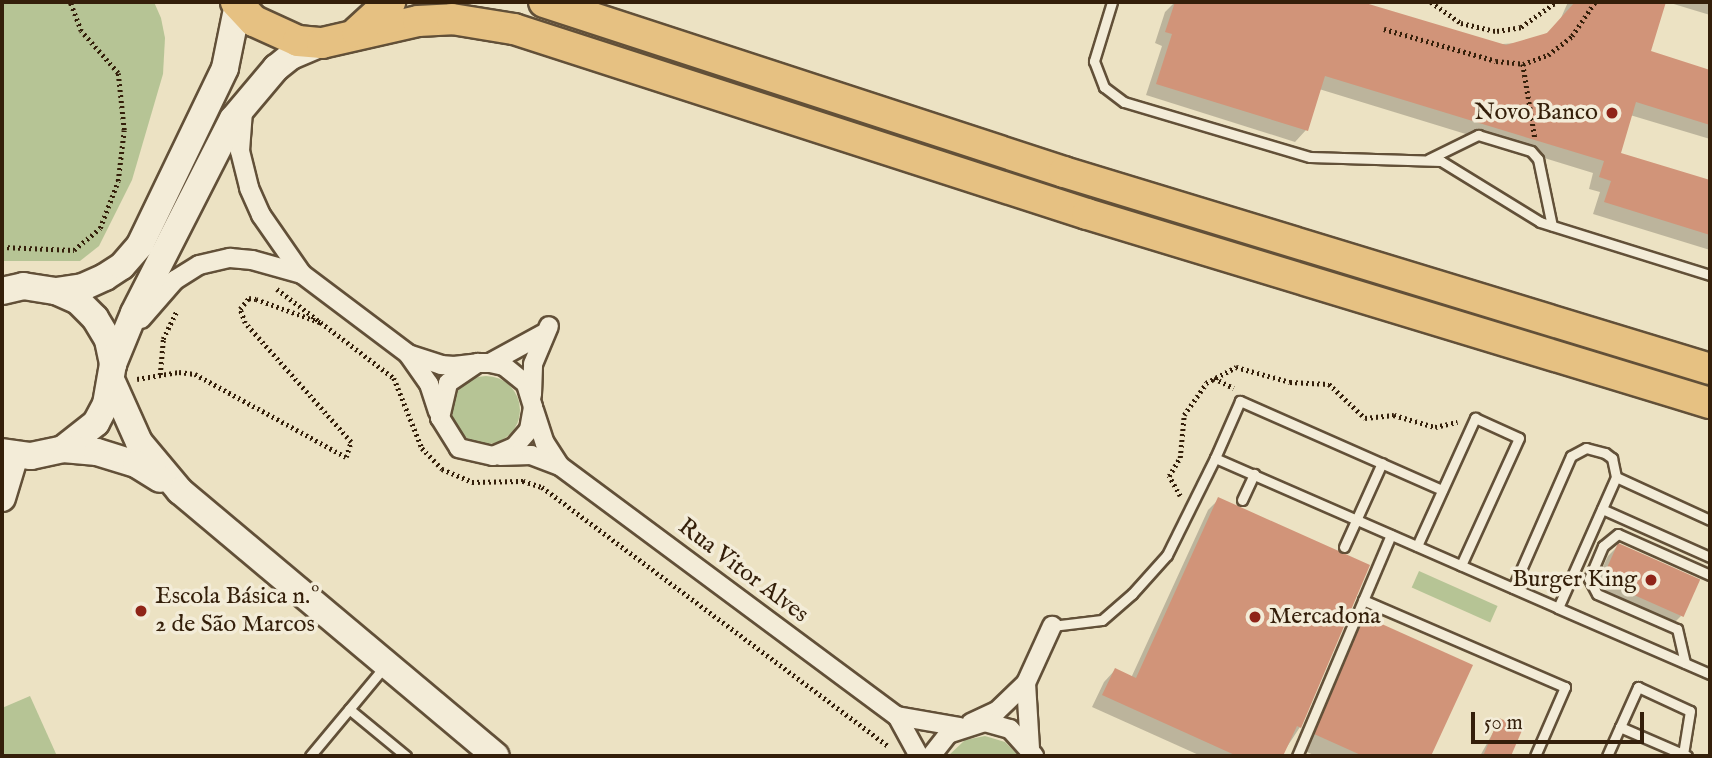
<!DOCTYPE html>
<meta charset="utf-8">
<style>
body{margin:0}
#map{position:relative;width:1712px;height:758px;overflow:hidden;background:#ece2c3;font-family:"IM FELL English",serif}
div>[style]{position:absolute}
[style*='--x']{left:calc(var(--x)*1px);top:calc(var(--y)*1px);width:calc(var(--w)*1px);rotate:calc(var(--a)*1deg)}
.green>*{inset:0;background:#b6c495;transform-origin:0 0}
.round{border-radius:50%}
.shadow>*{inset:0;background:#0003}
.building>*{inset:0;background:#d19479;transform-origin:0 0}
.path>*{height:4.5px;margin-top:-2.25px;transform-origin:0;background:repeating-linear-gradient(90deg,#341f0a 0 2px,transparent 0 5.5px)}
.roads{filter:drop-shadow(2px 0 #625038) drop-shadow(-2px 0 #625038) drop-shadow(0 2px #625038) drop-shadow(0 -2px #625038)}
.lane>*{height:9px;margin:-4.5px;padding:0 4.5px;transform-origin:4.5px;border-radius:4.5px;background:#f3ecd8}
.street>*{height:18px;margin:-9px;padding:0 9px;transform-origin:9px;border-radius:9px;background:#f3ecd8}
.secondary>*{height:26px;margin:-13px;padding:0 13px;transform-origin:13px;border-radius:13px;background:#f3ecd8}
.primary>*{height:30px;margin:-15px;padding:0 15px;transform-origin:15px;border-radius:15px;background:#e6c182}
.dots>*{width:19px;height:19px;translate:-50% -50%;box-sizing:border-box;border:4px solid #f3ecd8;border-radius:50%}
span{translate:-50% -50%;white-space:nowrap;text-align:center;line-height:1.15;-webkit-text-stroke:7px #f3ecd8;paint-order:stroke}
.poi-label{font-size:24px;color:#341f0a}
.right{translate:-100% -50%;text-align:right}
.left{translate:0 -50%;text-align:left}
.street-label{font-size:24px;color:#341f0a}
.frame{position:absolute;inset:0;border:4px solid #341f0a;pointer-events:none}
.scale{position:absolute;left:1471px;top:712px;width:173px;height:32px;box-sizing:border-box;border:4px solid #341f0a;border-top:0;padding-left:9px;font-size:21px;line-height:24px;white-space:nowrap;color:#341f0a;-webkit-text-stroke:5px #f3ecd8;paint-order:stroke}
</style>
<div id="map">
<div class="green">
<div style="clip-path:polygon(2px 2px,154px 2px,161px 18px,165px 38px,163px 74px,132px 180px,99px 246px,80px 261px,2px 261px)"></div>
<div class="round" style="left:452px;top:376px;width:68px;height:68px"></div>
<div style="left:1419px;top:571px;width:86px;height:18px;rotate:24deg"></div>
<div style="clip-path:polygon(30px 696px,57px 756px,2px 756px,2px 708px)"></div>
<div style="clip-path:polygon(985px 736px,1005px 742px,1019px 756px,948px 756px,965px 740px)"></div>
</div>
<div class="shadow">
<div style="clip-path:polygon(1175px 2px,1353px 2px,1487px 45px,1532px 42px,1557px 27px,1568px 2px,1664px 2px,1649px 52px,1710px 72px,1710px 139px,1630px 115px,1618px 154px,1710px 182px,1710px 250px,1593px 214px,1600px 192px,1589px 189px,1593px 173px,1319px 89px,1306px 130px,1295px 142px,1146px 95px,1162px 46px,1155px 43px,1165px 12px)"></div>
<div style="clip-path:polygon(1667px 2px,1710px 2px,1710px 15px)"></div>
<div style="clip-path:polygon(1219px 499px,1368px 566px,1300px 727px,1281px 756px,1201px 756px,1092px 707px,1104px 682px,1115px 670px,1131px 678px,1208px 510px)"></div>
<div style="clip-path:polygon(1619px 545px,1681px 616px,1670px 627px,1591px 592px,1608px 556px)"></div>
<div style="clip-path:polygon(1365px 618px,1470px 666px,1429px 756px,1316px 756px,1300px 749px,1350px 633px)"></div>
<div style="clip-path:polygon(1500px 720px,1521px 729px,1509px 756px,1480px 756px)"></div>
</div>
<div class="building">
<div style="clip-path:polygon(1175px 2px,1362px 2px,1506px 45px,1547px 33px,1575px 2px,1666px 2px,1651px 51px,1710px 70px,1710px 125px,1636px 102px,1621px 153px,1710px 180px,1710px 235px,1604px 202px,1611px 181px,1599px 177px,1604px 161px,1325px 76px,1308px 131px,1156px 84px,1172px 34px,1165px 32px)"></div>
<div style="clip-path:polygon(1218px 497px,1370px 565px,1301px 728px,1297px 726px,1283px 756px,1237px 756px,1102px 695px,1115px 668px,1136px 678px)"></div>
<div style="left:1618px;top:543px;width:90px;height:41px;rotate:24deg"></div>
<div style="clip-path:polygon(1364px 616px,1473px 665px,1431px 756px,1363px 756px,1314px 734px)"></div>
<div style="clip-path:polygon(1499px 718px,1523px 728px,1511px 756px,1483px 756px)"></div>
</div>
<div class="path">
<div style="--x:1431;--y:2;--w:37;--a:35"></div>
<div style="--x:1461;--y:23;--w:37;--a:13"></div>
<div style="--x:1497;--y:31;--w:24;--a:-9"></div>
<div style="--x:1521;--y:27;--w:43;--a:-35.5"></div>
<div style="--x:1384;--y:29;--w:116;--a:15.9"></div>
<div style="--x:1496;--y:61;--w:27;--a:6"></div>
<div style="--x:1523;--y:64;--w:27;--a:-20"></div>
<div style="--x:1548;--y:55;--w:31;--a:-38"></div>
<div style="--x:1572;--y:36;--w:41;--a:-55.9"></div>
<div style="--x:1523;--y:64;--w:75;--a:80.8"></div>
<div style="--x:2;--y:247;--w:72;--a:2.4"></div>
<div style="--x:74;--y:250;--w:34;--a:-40"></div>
<div style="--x:100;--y:228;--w:50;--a:-69"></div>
<div style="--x:118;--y:181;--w:51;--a:-83.3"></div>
<div style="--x:124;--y:130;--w:57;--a:-96"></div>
<div style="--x:118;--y:73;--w:56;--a:-131.4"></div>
<div style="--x:81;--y:31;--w:31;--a:-111"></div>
<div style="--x:277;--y:289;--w:147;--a:37.3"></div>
<div style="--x:394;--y:378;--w:75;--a:68.2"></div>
<div style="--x:422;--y:448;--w:29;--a:46"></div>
<div style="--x:442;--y:469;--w:33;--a:23"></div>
<div style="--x:472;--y:482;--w:51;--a:-1.1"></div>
<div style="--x:523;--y:481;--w:20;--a:18"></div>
<div style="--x:542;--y:487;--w:432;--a:36.8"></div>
<div style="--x:160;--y:375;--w:36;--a:-85"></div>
<div style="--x:163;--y:339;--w:32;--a:-64"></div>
<div style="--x:1214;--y:378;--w:22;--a:27"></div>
<div style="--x:137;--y:379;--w:43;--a:-9.5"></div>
<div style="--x:179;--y:372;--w:16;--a:7"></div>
<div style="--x:195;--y:374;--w:172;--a:28.8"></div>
<div style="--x:346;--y:457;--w:16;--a:-72"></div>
<div style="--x:351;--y:442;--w:159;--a:-131.7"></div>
<div style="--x:245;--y:323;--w:15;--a:-110"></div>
<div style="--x:240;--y:309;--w:14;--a:-51"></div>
<div style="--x:249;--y:298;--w:7;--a:8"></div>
<div style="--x:256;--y:299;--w:70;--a:20"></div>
<div style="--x:1180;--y:496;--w:23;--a:-119"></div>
<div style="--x:1169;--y:476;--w:21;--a:-59"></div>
<div style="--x:1180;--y:458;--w:43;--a:-84.7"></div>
<div style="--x:1184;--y:415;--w:39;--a:-55"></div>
<div style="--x:1206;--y:383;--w:34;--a:-28"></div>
<div style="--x:1236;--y:367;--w:56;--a:15.5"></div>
<div style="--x:1290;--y:382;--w:39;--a:3"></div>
<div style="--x:1329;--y:384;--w:50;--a:43.4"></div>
<div style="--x:1365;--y:418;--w:29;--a:-6"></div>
<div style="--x:1394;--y:415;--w:43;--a:16.3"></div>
<div style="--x:1435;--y:427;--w:23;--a:-13"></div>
</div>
<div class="roads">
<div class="lane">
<div style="--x:1112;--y:2;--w:62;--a:107"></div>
<div style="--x:1094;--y:61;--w:28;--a:69"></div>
<div style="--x:1104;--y:87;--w:25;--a:37"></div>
<div style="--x:1124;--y:102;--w:194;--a:16.5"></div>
<div style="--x:1310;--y:157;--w:131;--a:1.7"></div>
<div style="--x:1441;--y:161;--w:116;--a:31.6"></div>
<div style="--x:1540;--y:222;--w:178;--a:17.3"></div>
<div style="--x:1429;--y:159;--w:55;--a:-26.1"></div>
<div style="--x:1478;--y:135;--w:55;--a:16.8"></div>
<div style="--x:1531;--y:151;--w:11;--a:49"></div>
<div style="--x:1538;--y:159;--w:68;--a:78.2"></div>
<div style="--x:1442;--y:490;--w:221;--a:-156.2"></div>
<div style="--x:1240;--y:401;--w:62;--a:113.7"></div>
<div style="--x:1215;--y:458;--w:374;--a:23.6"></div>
<div style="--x:1242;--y:500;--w:29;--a:-65"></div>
<div style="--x:1602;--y:509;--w:118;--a:24"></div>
<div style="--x:1710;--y:520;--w:103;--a:-155.4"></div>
<div style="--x:1616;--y:477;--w:143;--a:113.9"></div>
<div style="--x:1558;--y:608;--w:166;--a:23.5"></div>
<div style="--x:1417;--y:546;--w:141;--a:-65.6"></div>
<div style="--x:1475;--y:418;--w:48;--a:24.4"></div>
<div style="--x:1519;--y:438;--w:140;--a:114.5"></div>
<div style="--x:1344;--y:547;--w:92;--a:-65.7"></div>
<div style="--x:1513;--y:588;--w:144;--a:-66.3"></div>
<div style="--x:1571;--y:456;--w:17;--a:-28"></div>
<div style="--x:1586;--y:448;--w:20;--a:15"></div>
<div style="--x:1605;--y:453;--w:9;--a:36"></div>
<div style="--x:1612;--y:458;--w:19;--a:78"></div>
<div style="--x:1363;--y:600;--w:220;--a:23.3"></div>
<div style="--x:1565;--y:687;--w:75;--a:113.5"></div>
<div style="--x:1052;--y:626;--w:50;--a:-6.8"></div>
<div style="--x:1102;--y:620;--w:40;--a:-41"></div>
<div style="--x:1132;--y:594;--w:52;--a:-48.1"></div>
<div style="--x:1167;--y:555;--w:108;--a:-63.7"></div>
<div style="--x:1685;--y:663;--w:35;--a:-103"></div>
<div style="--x:1677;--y:629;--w:87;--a:-156.4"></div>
<div style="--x:1597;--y:594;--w:17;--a:-118"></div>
<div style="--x:1589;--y:579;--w:36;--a:-67"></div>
<div style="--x:1603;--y:546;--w:19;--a:-39"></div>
<div style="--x:1618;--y:534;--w:101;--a:24"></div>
<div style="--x:349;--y:709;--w:74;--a:39.5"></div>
<div style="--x:1620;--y:727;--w:44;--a:-65.8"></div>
<div style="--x:1638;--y:687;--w:57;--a:24.8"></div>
<div style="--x:1690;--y:711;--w:44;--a:99.2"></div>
<div style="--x:310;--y:756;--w:117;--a:-50.2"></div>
<div style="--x:1297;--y:756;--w:240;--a:-67"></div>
<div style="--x:1607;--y:756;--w:32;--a:-66"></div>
<div style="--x:1620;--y:727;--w:73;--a:23.4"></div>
</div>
<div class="street">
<div style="--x:243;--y:111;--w:40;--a:94.3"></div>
<div style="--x:240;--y:151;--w:38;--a:76"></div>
<div style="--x:249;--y:188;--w:30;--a:66"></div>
<div style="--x:261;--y:215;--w:72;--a:55.2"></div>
<div style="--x:302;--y:274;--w:133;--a:37"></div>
<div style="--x:408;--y:354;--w:35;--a:18"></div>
<div style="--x:441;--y:365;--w:13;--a:4"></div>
<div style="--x:454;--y:366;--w:24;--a:-7"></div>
<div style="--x:478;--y:363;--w:12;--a:0"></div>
<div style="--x:490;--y:363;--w:14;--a:12"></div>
<div style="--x:504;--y:366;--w:28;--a:39"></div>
<div style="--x:526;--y:384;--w:24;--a:73"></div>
<div style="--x:533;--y:407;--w:23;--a:100"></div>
<div style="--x:529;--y:430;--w:23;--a:131"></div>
<div style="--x:514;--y:447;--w:23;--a:157"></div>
<div style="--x:493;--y:456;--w:35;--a:-167"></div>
<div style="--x:459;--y:448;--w:36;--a:-122"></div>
<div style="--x:440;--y:418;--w:36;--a:-77"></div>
<div style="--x:448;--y:383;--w:36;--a:-34"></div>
<div style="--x:141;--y:319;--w:52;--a:-48.9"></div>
<div style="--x:175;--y:280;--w:28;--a:-32"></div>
<div style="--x:199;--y:265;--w:32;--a:-13"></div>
<div style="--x:230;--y:258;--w:22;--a:5"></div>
<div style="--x:252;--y:260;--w:52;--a:15.6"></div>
<div style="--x:408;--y:354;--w:37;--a:55"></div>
<div style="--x:429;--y:384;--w:29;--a:72"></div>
<div style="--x:490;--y:363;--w:60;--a:-28.7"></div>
<div style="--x:532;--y:395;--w:31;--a:-88"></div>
<div style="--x:533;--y:364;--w:41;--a:-67.2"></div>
<div style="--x:534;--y:410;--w:35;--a:72"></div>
<div style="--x:545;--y:443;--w:27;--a:57"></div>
<div style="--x:560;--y:466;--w:420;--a:36.6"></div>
<div style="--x:897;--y:716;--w:46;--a:61.2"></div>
<div style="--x:500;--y:456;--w:31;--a:-2"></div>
<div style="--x:531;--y:455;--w:31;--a:21"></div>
<div style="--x:1026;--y:683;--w:65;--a:86.5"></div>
<div style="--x:897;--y:716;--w:64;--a:9.9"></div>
<div style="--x:971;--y:723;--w:29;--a:-25"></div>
<div style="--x:997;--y:711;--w:40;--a:-44"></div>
<div style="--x:1026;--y:683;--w:63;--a:-65.5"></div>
<div style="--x:931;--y:756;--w:28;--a:-52"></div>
<div style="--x:948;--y:734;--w:39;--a:-18"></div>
<div style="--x:985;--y:722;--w:26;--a:16"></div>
<div style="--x:1010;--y:729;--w:36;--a:48"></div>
</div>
<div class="secondary">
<div style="--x:2;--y:291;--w:22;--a:-13"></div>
<div style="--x:23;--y:286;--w:33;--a:9"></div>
<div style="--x:56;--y:291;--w:24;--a:24"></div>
<div style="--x:78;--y:301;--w:24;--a:45"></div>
<div style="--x:95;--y:318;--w:26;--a:59"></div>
<div style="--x:108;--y:340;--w:25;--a:78"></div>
<div style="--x:113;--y:364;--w:41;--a:99.9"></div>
<div style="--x:106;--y:404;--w:21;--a:118"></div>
<div style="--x:96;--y:423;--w:42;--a:141.8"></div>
<div style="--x:56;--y:291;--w:27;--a:-8"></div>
<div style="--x:83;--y:287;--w:24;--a:-24"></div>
<div style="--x:105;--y:277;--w:20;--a:-33"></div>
<div style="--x:122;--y:266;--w:28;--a:-49"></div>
<div style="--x:140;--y:245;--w:196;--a:-64.3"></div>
<div style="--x:225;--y:68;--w:65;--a:-78.5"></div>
<div style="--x:113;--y:364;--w:55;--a:-67.6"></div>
<div style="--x:134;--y:313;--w:218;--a:-63"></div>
<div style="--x:233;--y:119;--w:67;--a:-49.9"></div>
<div style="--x:276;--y:68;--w:19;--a:-39"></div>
<div style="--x:291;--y:56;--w:34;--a:-23"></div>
<div style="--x:113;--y:384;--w:64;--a:65.9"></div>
<div style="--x:139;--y:442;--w:64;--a:50.1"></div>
<div style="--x:180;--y:491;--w:412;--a:40"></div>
<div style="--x:2;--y:452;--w:29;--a:8"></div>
<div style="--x:31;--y:456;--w:33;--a:-12"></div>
<div style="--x:63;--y:449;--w:34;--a:5"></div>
<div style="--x:97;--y:452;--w:41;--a:17.1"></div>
<div style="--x:136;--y:464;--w:28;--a:32"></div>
<div style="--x:2;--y:498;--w:45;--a:-73.2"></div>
</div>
<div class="primary">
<div style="--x:236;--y:2;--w:26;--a:47"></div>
<div style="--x:254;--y:21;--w:48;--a:24.4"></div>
<div style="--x:298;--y:41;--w:24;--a:5"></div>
<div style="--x:322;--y:43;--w:98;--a:-12.9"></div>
<div style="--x:418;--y:21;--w:34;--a:-3"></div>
<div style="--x:452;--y:19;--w:63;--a:9.2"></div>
<div style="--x:514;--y:29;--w:602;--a:17.89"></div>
<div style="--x:1087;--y:214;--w:651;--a:16.88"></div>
<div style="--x:544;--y:2;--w:547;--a:18.1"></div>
<div style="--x:1064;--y:172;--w:675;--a:16.96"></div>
<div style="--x:357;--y:32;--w:45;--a:-42.3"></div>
</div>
</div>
<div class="dots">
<div style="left:1612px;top:113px;background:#8f2418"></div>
<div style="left:1651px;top:580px;background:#8f2418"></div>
<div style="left:141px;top:611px;background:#8f2418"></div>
<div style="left:1255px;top:617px;background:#8f2418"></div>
</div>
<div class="poi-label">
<span class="right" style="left:1598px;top:113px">Novo Banco</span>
<span class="right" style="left:1637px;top:580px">Burger King</span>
<span class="left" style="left:155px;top:611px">Escola Básica n.º<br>2 de São Marcos</span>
<span class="left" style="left:1269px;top:617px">Mercadona</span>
</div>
<div class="street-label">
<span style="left:743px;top:571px;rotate:37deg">Rua Vitor Alves</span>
</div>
<div class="frame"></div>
<div class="scale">50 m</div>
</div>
